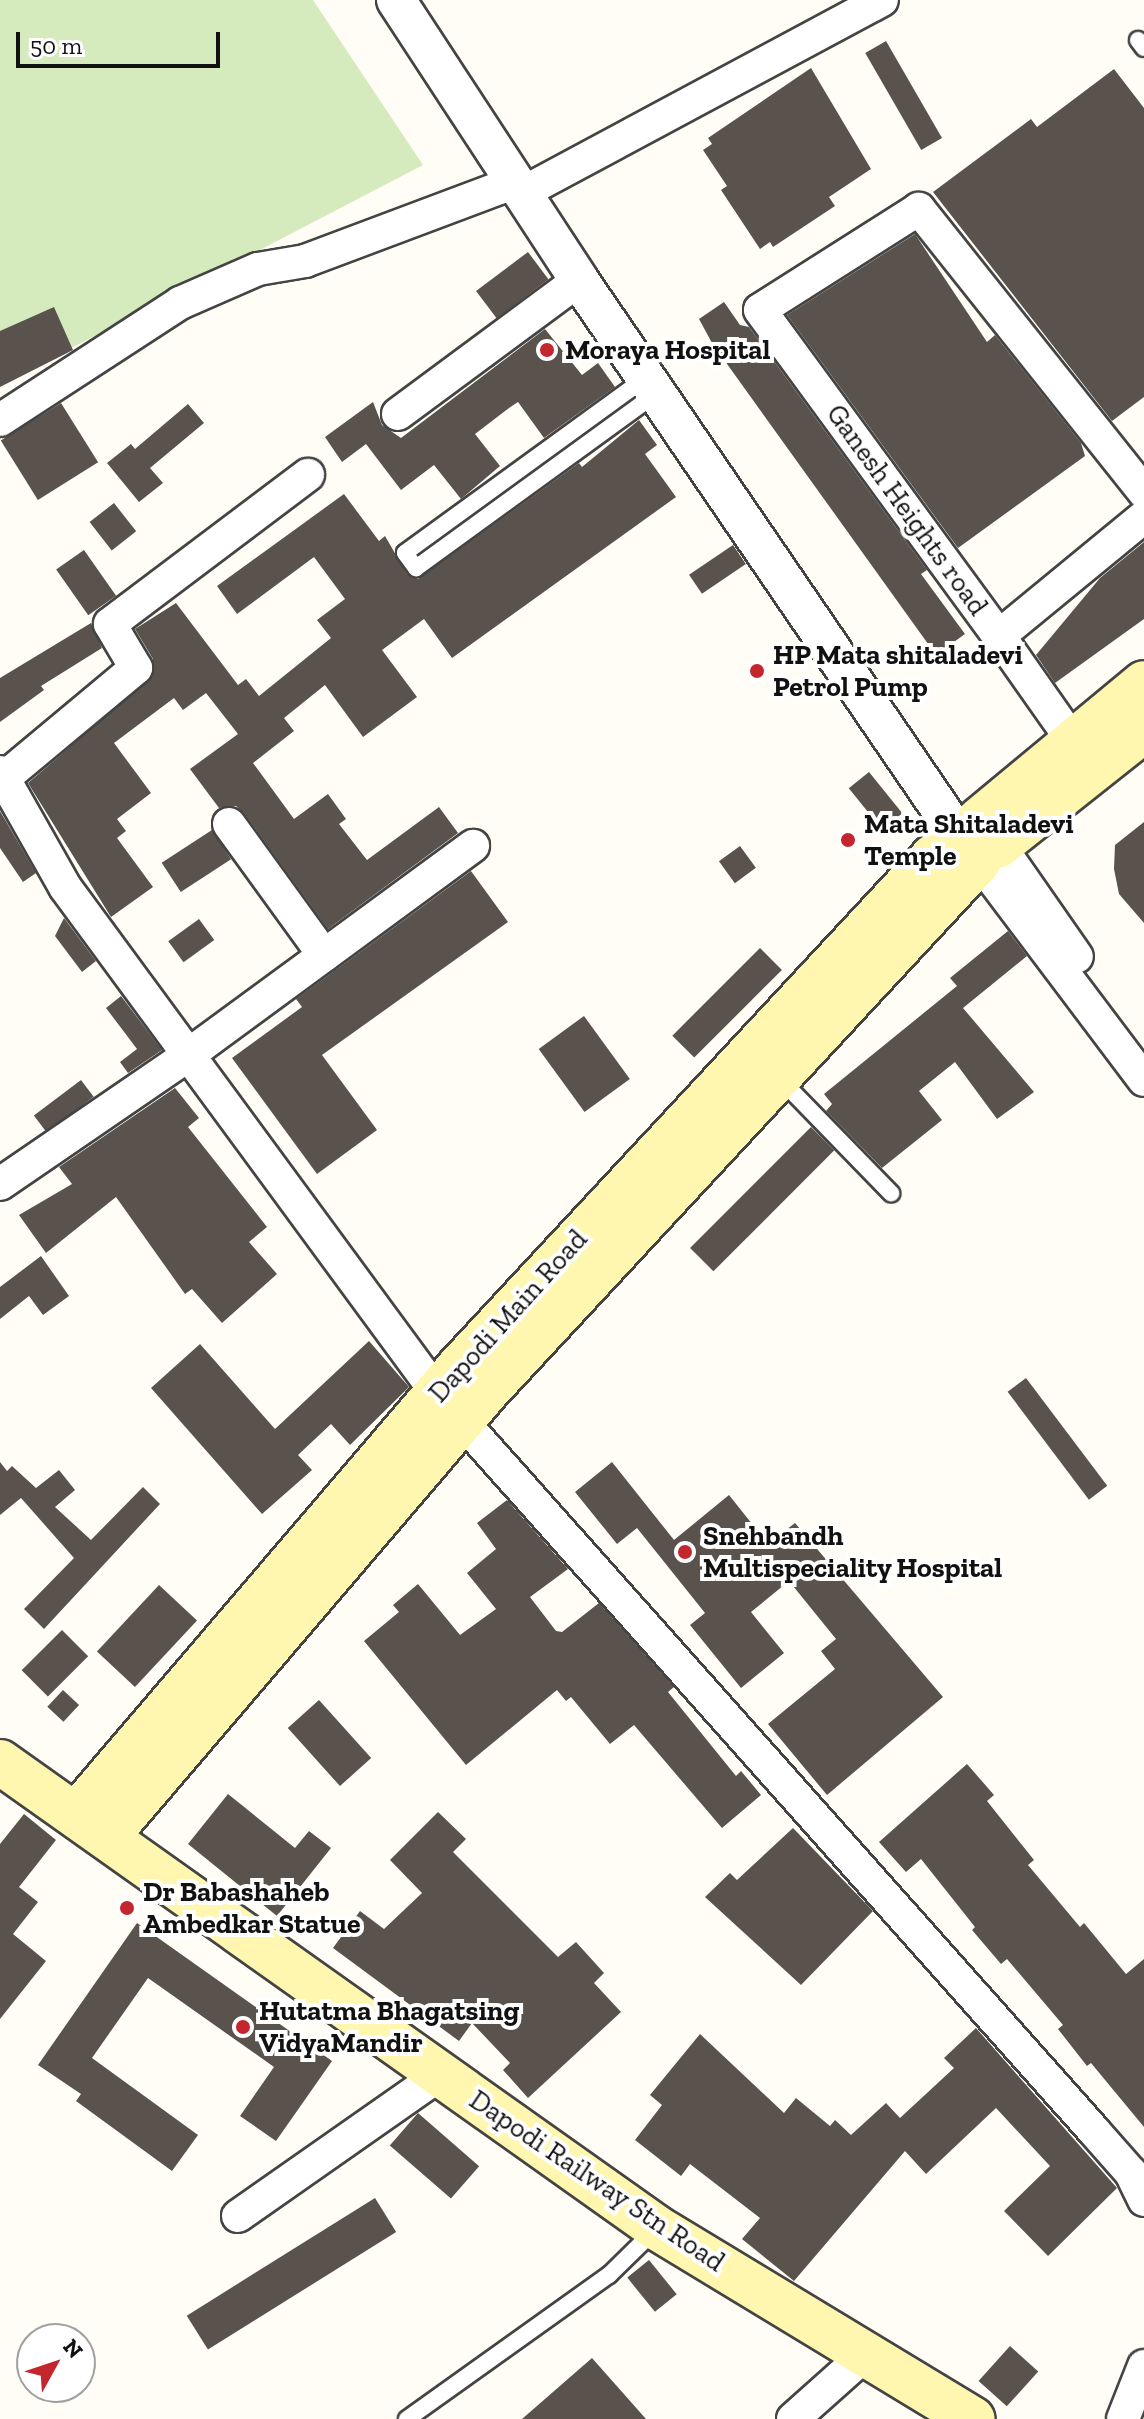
<!DOCTYPE html>
<style>
body{margin:0}
#map{position:relative;width:1144px;height:2419px;overflow:hidden;background:#fffdf5;font-family:"Zilla Slab",serif}
div>[style]{position:absolute}
[style*='--x']{left:calc(var(--x)*1px);top:calc(var(--y)*1px);width:calc(var(--w)*1px);rotate:calc(var(--a)*1deg)}
.green>*{inset:0;background:#d5ebbd}
.building>*{inset:0;background:#5a524d;transform-origin:0 0}
.roads{filter:drop-shadow(2px 0 #444) drop-shadow(-2px 0 #444) drop-shadow(0 2px #444) drop-shadow(0 -2px #444)}
.service>*{height:16px;margin:-8px;padding:0 8px;transform-origin:8px;border-radius:8px;background:#fff}
.minor>*{height:32px;margin:-16px;padding:0 16px;transform-origin:16px;border-radius:16px;background:#fff}
.tertiary>*{height:38px;margin:-19px;padding:0 19px;transform-origin:19px;border-radius:19px;background:#fff}
.secondary>*{height:44px;margin:-22px;padding:0 22px;transform-origin:22px;border-radius:22px;background:#fff6b0}
.dots>*{width:22px;height:22px;translate:-50% -50%;box-sizing:border-box;border:4px solid #fff;border-radius:50%}
span{translate:-50% -50%;white-space:nowrap;text-align:center;line-height:1.15;-webkit-text-stroke:8px #fff;paint-order:stroke}
.poi-label{font-size:28px;color:#111;font-weight:700}
.left{translate:0 -50%;text-align:left}
.street-label{font-size:28px;color:#111}
.north{position:absolute;left:16px;top:2323px;width:80px;height:80px;box-sizing:border-box;background:#fff;border:2px solid #a0a0a0;border-radius:50%;rotate:50deg;font-size:22px;font-weight:700;line-height:32px;text-align:center;color:#111}
.north::after{content:'';display:block;margin:auto;width:28px;height:36px;background:#c4262e;clip-path:polygon(50% 0,100% 100%,50% 72%,0 100%)}
.scale{position:absolute;left:16px;top:32px;width:204px;height:36px;box-sizing:border-box;border:4px solid #111;border-top:0;padding-left:10px;font-size:24px;line-height:28px;white-space:nowrap;color:#111;-webkit-text-stroke:6px #fff;paint-order:stroke}
</style>
<div id="map">
<div class="green">
<div style="clip-path:polygon(0 0,313px 0,423px 165px,0 385px)"></div>
</div>
<div class="building">
<div style="left:886px;top:41px;width:112px;height:24px;rotate:60deg"></div>
<div style="clip-path:polygon(811px 68px,871px 169px,829px 197px,835px 206px,773px 247px,770px 242px,760px 249px,721px 190px,727px 186px,703px 150px,712px 144px,708px 138px)"></div>
<div style="clip-path:polygon(1114px 69px,1144px 108px,1144px 397px,1112px 421px,933px 192px,1031px 119px,1037px 127px)"></div>
<div style="clip-path:polygon(915px 234px,987px 342px,995px 335px,1081px 443px,1085px 456px,958px 548px,787px 315px)"></div>
<div style="left:528px;top:252px;width:34px;height:65px;rotate:53deg"></div>
<div style="clip-path:polygon(724px 302px,740px 325px,749px 327px,927px 570px,921px 574px,965px 634px,936px 655px,712px 343px,699px 319px)"></div>
<div style="clip-path:polygon(54px 307px,73px 350px,0 387px,0 331px)"></div>
<div style="clip-path:polygon(545px 329px,582px 375px,598px 363px,615px 387px,544px 438px,518px 402px,509px 408px,475px 434px,500px 466px,461px 499px,434px 465px,401px 490px,366px 444px,342px 462px,325px 437px,373px 402px,382px 425px,401px 438px)"></div>
<div style="left:61px;top:403px;width:70px;height:71px;rotate:58deg"></div>
<div style="clip-path:polygon(188px 404px,204px 423px,150px 468px,163px 483px,139px 502px,107px 463px,131px 444px,135px 449px)"></div>
<div style="clip-path:polygon(639px 420px,657px 445px,645px 454px,676px 497px,452px 658px,424px 619px,382px 650px,417px 697px,363px 737px,325px 685px,284px 718px,294px 731px,253px 763px,294px 819px,328px 794px,346px 819px,339px 824px,367px 860px,439px 807px,458px 833px,328px 929px,244px 813px,236px 806px,219px 808px,190px 769px,238px 734px,206px 693px,183px 710px,174px 698px,114px 743px,151px 793px,117px 819px,126px 831px,117px 838px,153px 887px,111px 917px,28px 783px,153px 676px,153px 659px,135px 629px,176px 603px,238px 685px,246px 679px,259px 696px,331px 638px,317px 620px,345px 599px,314px 557px,237px 614px,217px 586px,344px 494px,379px 541px,385px 536px,407px 574px,418px 579px,579px 463px,582px 467px)"></div>
<div style="left:114px;top:503px;width:36px;height:31px;rotate:52deg"></div>
<div style="clip-path:polygon(1144px 542px,1144px 619px,1055px 683px,1036px 655px,1100px 578px)"></div>
<div style="left:733px;top:545px;width:23px;height:53px;rotate:56deg"></div>
<div style="left:84px;top:550px;width:56px;height:34px;rotate:55deg"></div>
<div style="clip-path:polygon(91px 623px,102px 648px,41px 686px,44px 690px,0 722px,0 678px)"></div>
<div style="left:869px;top:772px;width:53px;height:26px;rotate:51deg"></div>
<div style="clip-path:polygon(0 811px,36px 873px,23px 882px,0 848px)"></div>
<div style="clip-path:polygon(1144px 822px,1144px 923px,1119px 894px,1114px 869px,1115px 845px)"></div>
<div style="left:212px;top:830px;width:35px;height:60px;rotate:57deg"></div>
<div style="left:740px;top:846px;width:27px;height:26px;rotate:54deg"></div>
<div style="clip-path:polygon(471px 871px,508px 922px,322px 1055px,377px 1130px,317px 1174px,232px 1058px,302px 1007px,296px 999px)"></div>
<div style="clip-path:polygon(64px 918px,96px 961px,82px 972px,55px 936px)"></div>
<div style="left:199px;top:919px;width:26px;height:38px;rotate:54deg"></div>
<div style="clip-path:polygon(1008px 931px,1027px 956px,963px 1008px,1034px 1092px,997px 1119px,955px 1062px,919px 1091px,942px 1120px,882px 1168px,826px 1111px,832px 1104px,824px 1094px,957px 986px,950px 978px)"></div>
<div style="left:760px;top:948px;width:31px;height:124px;rotate:45deg"></div>
<div style="clip-path:polygon(121px 996px,162px 1050px,128px 1073px,120px 1062px,137px 1049px,106px 1008px)"></div>
<div style="left:584px;top:1016px;width:78px;height:56px;rotate:54deg"></div>
<div style="left:81px;top:1080px;width:21px;height:59px;rotate:53deg"></div>
<div style="clip-path:polygon(175px 1088px,199px 1118px,188px 1127px,267px 1227px,249px 1242px,277px 1274px,222px 1323px,192px 1289px,185px 1294px,116px 1197px,46px 1253px,19px 1215px,72px 1184px,59px 1167px)"></div>
<div style="left:811px;top:1127px;width:33px;height:171px;rotate:45deg"></div>
<div style="clip-path:polygon(41px 1256px,69px 1296px,43px 1315px,29px 1296px,0 1319px,0 1287px)"></div>
<div style="clip-path:polygon(369px 1341px,409px 1387px,350px 1445px,331px 1424px,298px 1455px,312px 1470px,262px 1514px,151px 1388px,200px 1344px,275px 1429px)"></div>
<div style="left:1026px;top:1378px;width:135px;height:23px;rotate:53deg"></div>
<div style="clip-path:polygon(0 1462px,7px 1471px,12px 1466px,36px 1488px,59px 1470px,75px 1490px,55px 1507px,91px 1540px,143px 1487px,160px 1504px,44px 1629px,24px 1609px,74px 1558px,21px 1498px,0 1515px)"></div>
<div style="clip-path:polygon(612px 1462px,674px 1540px,729px 1495px,768px 1544px,795px 1523px,943px 1697px,827px 1795px,768px 1724px,835px 1669px,821px 1651px,836px 1639px,789px 1581px,751px 1612px,784px 1653px,741px 1688px,690px 1625px,705px 1613px,637px 1528px,617px 1544px,575px 1492px)"></div>
<div style="clip-path:polygon(507px 1500px,568px 1569px,530px 1597px,556px 1631px,562px 1632px,599px 1603px,674px 1687px,668px 1692px,736px 1776px,741px 1771px,761px 1795px,722px 1828px,634px 1725px,610px 1744px,571px 1697px,566px 1701px,557px 1690px,466px 1765px,364px 1641px,399px 1612px,393px 1605px,418px 1584px,460px 1635px,496px 1609px,467px 1573px,496px 1549px,477px 1523px)"></div>
<div style="left:159px;top:1585px;width:52px;height:91px;rotate:43deg"></div>
<div style="left:62px;top:1630px;width:37px;height:57px;rotate:45deg"></div>
<div style="left:63px;top:1690px;width:22px;height:23px;rotate:43deg"></div>
<div style="left:319px;top:1700px;width:78px;height:42px;rotate:48deg"></div>
<div style="clip-path:polygon(967px 1764px,994px 1795px,987px 1801px,1034px 1860px,1028px 1865px,1080px 1927px,1084px 1923px,1126px 1974px,1144px 1959px,1144px 2127px,1091px 2063px,1087px 2066px,1058px 2029px,1063px 2025px,1007px 1959px,1001px 1964px,972px 1930px,975px 1927px,921px 1859px,906px 1872px,879px 1842px)"></div>
<div style="clip-path:polygon(228px 1794px,295px 1848px,309px 1831px,331px 1848px,277px 1916px,188px 1844px)"></div>
<div style="clip-path:polygon(438px 1812px,466px 1839px,453px 1852px,558px 1957px,576px 1942px,604px 1973px,594px 1983px,621px 2012px,528px 2098px,503px 2070px,510px 2063px,472px 2023px,459px 2041px,333px 1948px,360px 1911px,384px 1929px,422px 1893px,390px 1860px)"></div>
<div style="clip-path:polygon(24px 1814px,56px 1840px,19px 1887px,38px 1902px,13px 1934px,46px 1961px,0 2019px,0 1844px)"></div>
<div style="clip-path:polygon(793px 1828px,873px 1911px,801px 1985px,705px 1897px,730px 1873px,737px 1880px)"></div>
<div style="clip-path:polygon(137px 1923px,332px 2061px,276px 2141px,240px 2116px,274px 2067px,148px 1978px,92px 2058px,198px 2135px,172px 2171px,76px 2101px,81px 2094px,38px 2065px)"></div>
<div style="clip-path:polygon(976px 2028px,1117px 2188px,1048px 2256px,1004px 2211px,1050px 2166px,996px 2108px,926px 2174px,905px 2151px,794px 2281px,742px 2239px,760px 2218px,690px 2164px,681px 2176px,635px 2140px,662px 2105px,650px 2095px,700px 2034px,784px 2113px,796px 2098px,830px 2126px,835px 2120px,851px 2135px,886px 2103px,900px 2118px,954px 2068px,944px 2058px)"></div>
<div style="left:418px;top:2113px;width:81px;height:43px;rotate:41deg"></div>
<div style="left:375px;top:2198px;width:40px;height:222px;rotate:58deg"></div>
<div style="left:649px;top:2260px;width:44px;height:28px;rotate:51deg"></div>
<div style="left:1010px;top:2346px;width:38px;height:47px;rotate:42deg"></div>
<div style="clip-path:polygon(592px 2358px,646px 2419px,522px 2419px)"></div>
</div>
<div class="roads">
<div class="service">
<div style="--x:1138;--y:40;--w:10;--a:53"></div>
<div style="--x:647;--y:377;--w:299;--a:144"></div>
<div style="--x:405;--y:553;--w:19;--a:54"></div>
<div style="--x:416;--y:568;--w:299;--a:-36"></div>
<div style="--x:779;--y:1078;--w:161;--a:45.8"></div>
<div style="--x:407;--y:2419;--w:248;--a:-35.5"></div>
<div style="--x:609;--y:2275;--w:66;--a:-44.4"></div>
</div>
<div class="minor">
<div style="--x:398;--y:414;--w:225;--a:-36.5"></div>
<div style="--x:0;--y:420;--w:215;--a:-33"></div>
<div style="--x:180;--y:303;--w:85;--a:-23.6"></div>
<div style="--x:258;--y:269;--w:48;--a:-9.7"></div>
<div style="--x:305;--y:261;--w:207;--a:-20.6"></div>
<div style="--x:499;--y:188;--w:12;--a:-14"></div>
<div style="--x:511;--y:185;--w:15;--a:28"></div>
<div style="--x:524;--y:192;--w:406;--a:-28.2"></div>
<div style="--x:1144;--y:492;--w:362;--a:-128.5"></div>
<div style="--x:919;--y:209;--w:188;--a:147.6"></div>
<div style="--x:760;--y:310;--w:404;--a:53.8"></div>
<div style="--x:999;--y:636;--w:188;--a:-39.4"></div>
<div style="--x:999;--y:636;--w:127;--a:54.9"></div>
<div style="--x:0;--y:772;--w:132;--a:60.5"></div>
<div style="--x:65;--y:887;--w:628;--a:53.68"></div>
<div style="--x:437;--y:1393;--w:988;--a:48.32"></div>
<div style="--x:1094;--y:2131;--w:56;--a:48.6"></div>
<div style="--x:1131;--y:2173;--w:30;--a:64"></div>
<div style="--x:4;--y:778;--w:172;--a:-39.8"></div>
<div style="--x:136;--y:668;--w:51;--a:-120.6"></div>
<div style="--x:110;--y:624;--w:248;--a:-37"></div>
<div style="--x:229;--y:824;--w:162;--a:54.1"></div>
<div style="--x:999;--y:845;--w:136;--a:55.1"></div>
<div style="--x:979;--y:861;--w:274;--a:53"></div>
<div style="--x:0;--y:1184;--w:227;--a:-34.4"></div>
<div style="--x:187;--y:1056;--w:355;--a:-36.3"></div>
<div style="--x:238;--y:2216;--w:248;--a:-35"></div>
<div style="--x:793;--y:2419;--w:98;--a:-41.7"></div>
<div style="--x:1123;--y:2419;--w:57;--a:-68.4"></div>
</div>
<div class="tertiary">
<div style="--x:396;--y:0;--w:334;--a:56.8"></div>
<div style="--x:579;--y:280;--w:673;--a:55.65"></div>
</div>
<div class="secondary">
<div style="--x:979;--y:820;--w:214;--a:-39.7"></div>
<div style="--x:999;--y:845;--w:185;--a:-38.4"></div>
<div style="--x:0;--y:1762;--w:805;--a:35.35"></div>
<div style="--x:657;--y:2228;--w:369;--a:31.2"></div>
<div style="--x:76;--y:1815;--w:589;--a:-49.47"></div>
<div style="--x:459;--y:1367;--w:696;--a:-47.1"></div>
<div style="--x:933;--y:857;--w:33;--a:-39"></div>
<div style="--x:107;--y:1836;--w:585;--a:-49.5"></div>
<div style="--x:487;--y:1391;--w:723;--a:-47.13"></div>
</div>
</div>
<div class="dots">
<div style="left:547px;top:350px;background:#c4262e"></div>
<div style="left:757px;top:671px;background:#c4262e"></div>
<div style="left:848px;top:840px;background:#c4262e"></div>
<div style="left:685px;top:1552px;background:#c4262e"></div>
<div style="left:127px;top:1908px;background:#c4262e"></div>
<div style="left:243px;top:2027px;background:#c4262e"></div>
</div>
<div class="poi-label">
<span class="left" style="left:565px;top:350px">Moraya Hospital</span>
<span class="left" style="left:773px;top:671px">HP Mata shitaladevi<br>Petrol Pump</span>
<span class="left" style="left:864px;top:840px">Mata Shitaladevi<br>Temple</span>
<span class="left" style="left:703px;top:1552px">Snehbandh<br>Multispeciality Hospital</span>
<span class="left" style="left:143px;top:1908px">Dr Babashaheb<br>Ambedkar Statue</span>
<span class="left" style="left:259px;top:2027px">Hutatma Bhagatsing<br>VidyaMandir</span>
</div>
<div class="street-label">
<span style="left:907px;top:510px;rotate:54deg">Ganesh Heights road</span>
<span style="left:508px;top:1316px;rotate:-48deg">Dapodi Main Road</span>
<span style="left:597px;top:2181px;rotate:34deg">Dapodi Railway Stn Road</span>
</div>
<div class="north">N</div>
<div class="scale">50 m</div>
</div>
